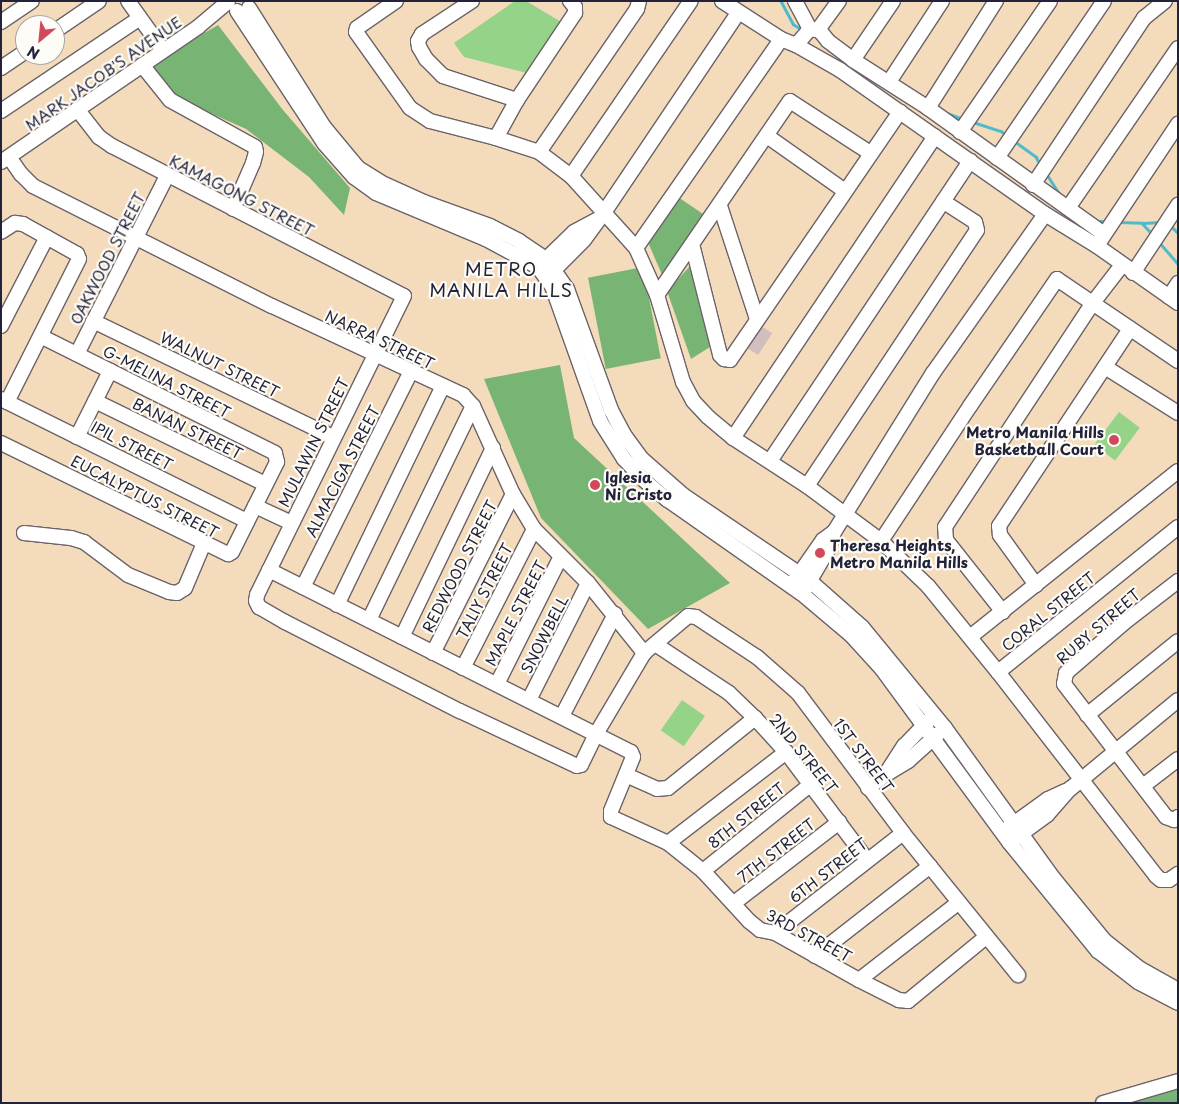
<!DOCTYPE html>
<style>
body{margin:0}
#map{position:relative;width:1179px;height:1104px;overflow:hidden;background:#f3dbbb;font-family:"Playpen Sans",sans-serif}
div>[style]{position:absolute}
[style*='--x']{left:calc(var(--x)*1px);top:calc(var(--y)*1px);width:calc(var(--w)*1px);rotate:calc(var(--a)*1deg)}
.industrial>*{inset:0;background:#d1bfbf;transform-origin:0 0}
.green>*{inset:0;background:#95d389;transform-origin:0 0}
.forest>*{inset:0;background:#78b575;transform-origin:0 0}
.stream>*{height:2.5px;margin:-1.25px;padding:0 1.25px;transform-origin:1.25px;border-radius:1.25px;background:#4fbbca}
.roads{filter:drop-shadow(1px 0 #6b6368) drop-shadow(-1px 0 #6b6368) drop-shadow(0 1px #6b6368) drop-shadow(0 -1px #6b6368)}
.minor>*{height:14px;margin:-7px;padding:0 7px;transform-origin:7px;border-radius:7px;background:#fff}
.dots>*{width:14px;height:14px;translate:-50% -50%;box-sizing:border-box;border:2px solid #fdfcf7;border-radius:50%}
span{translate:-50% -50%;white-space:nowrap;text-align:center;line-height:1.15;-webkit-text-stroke:4.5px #fdfcf7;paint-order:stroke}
.street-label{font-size:15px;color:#22223b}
.poi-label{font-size:15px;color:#22223b;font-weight:700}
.right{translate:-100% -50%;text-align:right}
.left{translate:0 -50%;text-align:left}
.quarter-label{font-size:18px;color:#22223b;letter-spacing:1px}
.frame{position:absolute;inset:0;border:2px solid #22223b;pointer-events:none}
.north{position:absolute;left:15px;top:15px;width:50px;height:50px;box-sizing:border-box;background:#fdfcf7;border:1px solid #a5a5ac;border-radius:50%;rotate:208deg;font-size:14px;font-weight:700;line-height:20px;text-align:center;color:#22223b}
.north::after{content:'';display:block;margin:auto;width:18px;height:22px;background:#d1495b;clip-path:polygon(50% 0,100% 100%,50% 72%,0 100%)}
</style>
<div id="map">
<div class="industrial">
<div style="left:758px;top:324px;width:17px;height:26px;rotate:33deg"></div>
</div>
<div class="green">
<div style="clip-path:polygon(515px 1px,526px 1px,563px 23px,531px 74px,464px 57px,454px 43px)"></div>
<div style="left:1119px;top:412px;width:26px;height:41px;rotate:37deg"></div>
<div style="left:682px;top:700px;width:28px;height:37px;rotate:35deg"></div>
</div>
<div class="forest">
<div style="clip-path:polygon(218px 25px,283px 110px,350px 188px,344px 215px,309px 177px,246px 129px,177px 98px,151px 64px)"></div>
<div style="clip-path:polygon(678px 197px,706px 216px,663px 277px,647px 240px)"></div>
<div style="clip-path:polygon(691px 265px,710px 347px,691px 359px,667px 291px)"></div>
<div style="left:643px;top:267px;width:93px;height:56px;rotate:79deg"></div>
<div style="clip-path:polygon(560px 365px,574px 438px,730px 583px,648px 629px,541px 518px,484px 379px)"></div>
<div style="clip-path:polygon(1178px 1089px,1178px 1103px,1129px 1103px)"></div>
</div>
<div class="stream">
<div style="--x:781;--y:1;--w:26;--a:62"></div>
<div style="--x:793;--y:24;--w:13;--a:32"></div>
<div style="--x:947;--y:113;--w:17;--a:21"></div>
<div style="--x:973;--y:122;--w:29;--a:18"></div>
<div style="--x:1001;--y:131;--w:7;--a:34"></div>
<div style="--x:1013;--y:140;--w:29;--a:36"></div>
<div style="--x:1036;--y:157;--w:9;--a:58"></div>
<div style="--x:1046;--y:173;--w:27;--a:57"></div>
<div style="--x:1094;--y:221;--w:14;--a:0"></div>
<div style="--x:1119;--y:222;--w:23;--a:2"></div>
<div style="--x:1142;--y:223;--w:16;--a:47"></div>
<div style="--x:1143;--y:223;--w:17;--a:-3"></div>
<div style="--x:1170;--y:225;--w:11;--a:45"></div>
<div style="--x:1160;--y:243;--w:28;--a:49"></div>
</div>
<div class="roads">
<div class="minor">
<div style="--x:128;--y:1;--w:60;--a:54.5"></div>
<div style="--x:396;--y:1;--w:47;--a:145.3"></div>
<div style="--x:357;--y:28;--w:4;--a:104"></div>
<div style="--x:356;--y:32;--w:93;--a:54.6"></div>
<div style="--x:410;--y:108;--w:24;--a:33"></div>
<div style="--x:430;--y:121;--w:68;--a:14.4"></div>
<div style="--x:496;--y:138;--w:45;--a:18"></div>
<div style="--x:539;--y:152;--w:40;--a:37"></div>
<div style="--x:571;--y:176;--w:97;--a:47.9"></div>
<div style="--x:636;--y:248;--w:51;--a:65.9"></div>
<div style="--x:657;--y:295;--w:91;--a:73.4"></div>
<div style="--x:683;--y:382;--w:21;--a:62"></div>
<div style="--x:693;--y:401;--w:22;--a:47"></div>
<div style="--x:708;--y:417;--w:33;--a:40"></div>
<div style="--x:733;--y:438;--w:88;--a:33"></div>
<div style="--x:807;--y:486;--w:92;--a:36.6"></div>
<div style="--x:881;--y:541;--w:65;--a:43.8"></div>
<div style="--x:928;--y:586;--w:111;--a:50.9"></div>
<div style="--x:472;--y:1;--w:60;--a:146.6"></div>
<div style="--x:422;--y:34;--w:8;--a:120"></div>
<div style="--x:418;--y:41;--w:6;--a:81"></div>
<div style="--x:419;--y:47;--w:14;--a:60"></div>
<div style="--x:426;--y:59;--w:24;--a:45"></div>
<div style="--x:443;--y:76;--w:78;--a:18"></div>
<div style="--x:722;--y:1;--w:70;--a:32.8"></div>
<div style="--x:781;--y:39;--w:16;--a:22"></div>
<div style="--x:796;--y:45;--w:51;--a:29.6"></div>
<div style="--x:840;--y:70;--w:251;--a:35.1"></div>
<div style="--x:1045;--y:214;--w:61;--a:31.6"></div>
<div style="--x:1097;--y:246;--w:99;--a:35.1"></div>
<div style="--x:795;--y:1;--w:32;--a:62"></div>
<div style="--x:810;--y:29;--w:21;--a:131"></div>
<div style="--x:249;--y:8;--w:141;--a:57.8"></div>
<div style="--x:324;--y:127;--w:53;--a:50.3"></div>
<div style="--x:358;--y:168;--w:26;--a:32"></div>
<div style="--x:380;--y:182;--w:48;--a:24.4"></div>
<div style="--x:424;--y:202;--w:70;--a:20"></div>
<div style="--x:490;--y:226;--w:33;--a:27"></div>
<div style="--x:519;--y:241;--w:32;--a:34"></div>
<div style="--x:546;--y:259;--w:37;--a:55"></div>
<div style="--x:567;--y:289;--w:129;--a:70"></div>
<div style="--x:611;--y:410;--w:30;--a:62"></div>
<div style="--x:625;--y:436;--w:29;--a:54"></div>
<div style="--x:642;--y:459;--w:55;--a:41.3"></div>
<div style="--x:683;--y:495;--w:153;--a:34.1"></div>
<div style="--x:810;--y:581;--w:69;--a:41.5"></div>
<div style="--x:862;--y:627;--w:131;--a:50.6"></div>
<div style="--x:945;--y:728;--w:186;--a:54.2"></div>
<div style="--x:1054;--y:879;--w:80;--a:50.6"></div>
<div style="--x:1105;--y:941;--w:43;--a:38.5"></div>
<div style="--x:1139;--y:968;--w:45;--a:29.4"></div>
<div style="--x:237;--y:11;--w:158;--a:56.6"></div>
<div style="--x:324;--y:143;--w:45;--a:48.6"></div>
<div style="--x:354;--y:177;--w:27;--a:36"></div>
<div style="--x:376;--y:193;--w:119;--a:22.7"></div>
<div style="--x:486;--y:239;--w:59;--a:28.3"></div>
<div style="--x:538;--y:267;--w:24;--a:54"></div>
<div style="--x:552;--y:286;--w:143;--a:70.4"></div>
<div style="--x:600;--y:421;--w:45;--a:57.7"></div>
<div style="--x:624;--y:459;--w:30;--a:46"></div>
<div style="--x:645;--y:481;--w:30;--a:40"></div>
<div style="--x:668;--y:500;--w:162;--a:35"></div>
<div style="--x:801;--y:593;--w:65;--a:40"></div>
<div style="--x:851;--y:635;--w:46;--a:47.6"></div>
<div style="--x:882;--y:669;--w:215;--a:53.7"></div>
<div style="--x:1009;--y:842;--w:141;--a:50.8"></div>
<div style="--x:1098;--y:951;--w:51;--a:37.8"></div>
<div style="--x:1138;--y:982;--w:45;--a:27.7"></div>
<div style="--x:1;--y:22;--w:37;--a:-34"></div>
<div style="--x:810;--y:29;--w:10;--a:11"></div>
<div style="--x:820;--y:31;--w:13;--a:51"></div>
<div style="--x:828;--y:41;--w:31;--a:37"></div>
<div style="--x:853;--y:60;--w:89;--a:32.6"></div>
<div style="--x:928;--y:108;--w:216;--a:35.6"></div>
<div style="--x:55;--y:31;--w:53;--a:-34.3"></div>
<div style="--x:820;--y:31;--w:4;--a:-90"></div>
<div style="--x:820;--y:27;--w:32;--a:-54"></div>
<div style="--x:853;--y:60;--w:71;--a:-55.9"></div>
<div style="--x:142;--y:65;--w:45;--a:51.3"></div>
<div style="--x:170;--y:100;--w:97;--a:28.9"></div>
<div style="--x:255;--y:147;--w:5;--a:79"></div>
<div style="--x:256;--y:152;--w:11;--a:105"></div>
<div style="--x:253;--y:163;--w:50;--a:113.5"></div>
<div style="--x:1;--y:68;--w:29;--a:-34"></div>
<div style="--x:889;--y:82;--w:97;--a:-56.8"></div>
<div style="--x:928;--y:108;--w:127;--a:-57.6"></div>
<div style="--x:77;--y:109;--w:36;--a:52"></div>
<div style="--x:99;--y:137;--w:16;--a:35"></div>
<div style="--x:112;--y:146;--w:328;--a:27.2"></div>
<div style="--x:404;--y:296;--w:333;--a:116.2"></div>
<div style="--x:257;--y:595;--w:6;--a:99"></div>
<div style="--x:256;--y:601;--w:7;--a:63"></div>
<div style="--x:259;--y:607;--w:30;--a:30"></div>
<div style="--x:285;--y:622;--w:196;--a:27"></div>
<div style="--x:460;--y:711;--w:129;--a:25.2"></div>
<div style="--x:577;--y:766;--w:4;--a:-14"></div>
<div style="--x:581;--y:765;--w:34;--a:-64"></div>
<div style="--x:596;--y:734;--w:94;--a:-59.3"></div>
<div style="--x:644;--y:653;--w:57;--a:-40.1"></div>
<div style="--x:688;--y:616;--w:8;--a:7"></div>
<div style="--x:696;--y:617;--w:73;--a:33.3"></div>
<div style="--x:757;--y:657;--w:55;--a:41.3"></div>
<div style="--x:798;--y:693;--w:175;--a:53.1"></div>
<div style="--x:903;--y:833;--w:183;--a:51"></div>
<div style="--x:1;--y:111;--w:167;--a:-33.8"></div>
<div style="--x:960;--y:132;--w:159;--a:-55.5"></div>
<div style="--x:767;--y:136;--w:95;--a:35.2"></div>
<div style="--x:496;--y:138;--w:43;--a:-61.1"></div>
<div style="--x:517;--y:100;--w:105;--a:-56.3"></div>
<div style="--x:575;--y:13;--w:6;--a:-90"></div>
<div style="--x:575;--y:7;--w:8;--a:-130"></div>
<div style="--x:539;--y:152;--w:173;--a:-55.6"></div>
<div style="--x:637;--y:9;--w:8;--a:-76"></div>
<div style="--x:9;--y:157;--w:21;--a:55"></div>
<div style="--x:21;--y:174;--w:17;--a:45"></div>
<div style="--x:33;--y:186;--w:267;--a:26.7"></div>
<div style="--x:272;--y:306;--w:211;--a:25"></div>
<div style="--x:463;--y:395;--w:15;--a:48"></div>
<div style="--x:473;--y:406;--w:97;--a:65.6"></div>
<div style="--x:513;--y:494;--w:41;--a:59"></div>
<div style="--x:534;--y:529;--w:76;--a:45"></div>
<div style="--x:588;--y:583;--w:90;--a:51.3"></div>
<div style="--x:997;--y:158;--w:190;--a:-55.7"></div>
<div style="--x:1;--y:162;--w:239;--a:-34.4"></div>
<div style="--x:198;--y:27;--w:39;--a:-40"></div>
<div style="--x:571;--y:176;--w:212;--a:-55.6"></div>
<div style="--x:1033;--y:185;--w:201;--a:-56.4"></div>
<div style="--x:1144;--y:18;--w:27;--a:-39"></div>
<div style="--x:720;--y:206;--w:119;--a:71.9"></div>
<div style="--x:1068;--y:208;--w:194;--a:-55.5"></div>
<div style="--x:1;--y:232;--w:17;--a:-33"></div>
<div style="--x:15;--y:223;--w:8;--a:7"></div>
<div style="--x:23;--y:224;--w:62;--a:29.1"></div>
<div style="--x:77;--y:254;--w:5;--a:68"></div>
<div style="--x:79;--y:259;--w:160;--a:116.7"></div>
<div style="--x:1100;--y:241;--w:141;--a:-56.3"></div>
<div style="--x:692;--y:244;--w:114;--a:75.8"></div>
<div style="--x:720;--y:355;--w:6;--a:45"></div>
<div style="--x:724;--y:359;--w:6;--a:9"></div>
<div style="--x:730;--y:360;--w:301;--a:-55.6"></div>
<div style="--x:636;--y:248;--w:254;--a:-55.2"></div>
<div style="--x:540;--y:265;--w:47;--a:-44.1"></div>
<div style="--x:574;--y:232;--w:26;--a:-28"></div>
<div style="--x:1133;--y:273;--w:82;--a:-56.5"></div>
<div style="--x:549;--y:275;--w:49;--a:-45"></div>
<div style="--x:584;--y:240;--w:36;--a:-54"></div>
<div style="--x:605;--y:211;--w:239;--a:-56.1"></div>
<div style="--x:657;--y:295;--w:235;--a:-55.6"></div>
<div style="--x:790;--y:101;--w:95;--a:33"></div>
<div style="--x:1169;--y:297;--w:17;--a:-57"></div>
<div style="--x:93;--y:321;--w:267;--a:25.8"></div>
<div style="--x:1;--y:326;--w:100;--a:-62.7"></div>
<div style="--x:77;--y:354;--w:199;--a:-63.2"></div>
<div style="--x:1105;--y:367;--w:86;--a:32.2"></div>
<div style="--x:1;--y:399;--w:275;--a:26.4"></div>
<div style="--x:95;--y:401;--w:189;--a:26"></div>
<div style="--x:77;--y:437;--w:74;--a:-63.4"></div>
<div style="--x:733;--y:438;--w:363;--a:-56.2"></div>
<div style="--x:1;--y:443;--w:253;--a:26.1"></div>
<div style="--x:228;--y:554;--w:4;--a:-27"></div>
<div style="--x:232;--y:552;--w:101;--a:-63.4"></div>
<div style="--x:277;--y:462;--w:9;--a:-103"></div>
<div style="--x:275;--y:453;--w:260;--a:-153.5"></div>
<div style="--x:770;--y:461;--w:361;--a:-56.3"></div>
<div style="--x:807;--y:486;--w:307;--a:-56.4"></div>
<div style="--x:977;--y:230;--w:8;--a:-104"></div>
<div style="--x:975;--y:222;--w:38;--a:-147"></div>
<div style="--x:255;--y:506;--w:40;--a:25"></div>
<div style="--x:1178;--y:527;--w:231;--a:141.1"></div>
<div style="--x:998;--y:672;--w:258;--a:52.2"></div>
<div style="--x:1156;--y:876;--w:6;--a:39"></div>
<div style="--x:1161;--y:880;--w:8;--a:0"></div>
<div style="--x:1169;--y:880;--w:11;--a:-34"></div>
<div style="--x:24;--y:533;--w:47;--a:6.1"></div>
<div style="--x:71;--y:538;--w:14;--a:17"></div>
<div style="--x:84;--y:542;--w:55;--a:36.9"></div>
<div style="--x:128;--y:575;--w:44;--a:22.5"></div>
<div style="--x:169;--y:592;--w:8;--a:7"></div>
<div style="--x:177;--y:593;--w:9;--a:-32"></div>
<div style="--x:185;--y:588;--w:49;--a:-67.1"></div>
<div style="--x:881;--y:541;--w:162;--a:-56.6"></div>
<div style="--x:970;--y:406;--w:154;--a:-55.6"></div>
<div style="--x:1057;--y:279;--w:146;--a:34.1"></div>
<div style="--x:269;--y:570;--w:405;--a:26.7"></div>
<div style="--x:631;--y:752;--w:5;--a:68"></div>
<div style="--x:633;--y:757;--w:58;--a:112.2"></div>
<div style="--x:611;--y:811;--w:6;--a:90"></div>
<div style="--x:611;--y:817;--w:63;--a:24.5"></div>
<div style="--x:668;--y:843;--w:45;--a:38.7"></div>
<div style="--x:703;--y:871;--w:68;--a:47.4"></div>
<div style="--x:749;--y:921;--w:14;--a:39"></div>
<div style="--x:760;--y:930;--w:15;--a:11"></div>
<div style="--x:775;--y:933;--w:96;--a:29.2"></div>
<div style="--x:859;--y:980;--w:45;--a:26.6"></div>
<div style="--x:899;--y:1000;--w:9;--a:6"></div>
<div style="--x:908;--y:1001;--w:101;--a:-39.4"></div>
<div style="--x:795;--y:580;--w:49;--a:-55"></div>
<div style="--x:823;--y:540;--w:14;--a:-36"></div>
<div style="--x:1178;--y:581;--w:67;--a:142.3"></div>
<div style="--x:1125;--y:622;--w:78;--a:139.2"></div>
<div style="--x:1066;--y:673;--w:11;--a:100"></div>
<div style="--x:1064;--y:684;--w:168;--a:52.5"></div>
<div style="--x:1166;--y:817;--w:9;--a:21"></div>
<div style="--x:1174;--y:820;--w:5;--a:-37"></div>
<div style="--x:1036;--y:585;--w:62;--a:-125.8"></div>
<div style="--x:1000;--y:535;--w:9;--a:-96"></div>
<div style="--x:999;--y:526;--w:237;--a:-56.4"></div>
<div style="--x:303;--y:587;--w:241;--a:-63.4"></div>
<div style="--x:805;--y:589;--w:48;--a:-59.7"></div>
<div style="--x:829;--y:548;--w:17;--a:-73"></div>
<div style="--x:834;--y:532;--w:187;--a:-58.1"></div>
<div style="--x:933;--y:373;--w:194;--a:-54.8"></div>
<div style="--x:337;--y:605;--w:243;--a:-64.2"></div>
<div style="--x:1003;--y:612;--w:92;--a:-128.4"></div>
<div style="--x:946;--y:540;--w:13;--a:-94"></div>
<div style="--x:945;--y:527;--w:267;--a:-56.6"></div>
<div style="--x:1092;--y:304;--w:49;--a:-52.4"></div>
<div style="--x:369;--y:620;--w:238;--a:-64.1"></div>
<div style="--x:402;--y:637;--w:210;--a:-64.3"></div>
<div style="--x:970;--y:637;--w:266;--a:-38.6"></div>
<div style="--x:655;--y:644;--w:89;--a:33.5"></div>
<div style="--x:729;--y:693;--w:36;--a:44"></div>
<div style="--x:755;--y:718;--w:46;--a:47.6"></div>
<div style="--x:786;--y:752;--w:135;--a:53.1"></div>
<div style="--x:433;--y:653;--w:178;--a:-63.3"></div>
<div style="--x:463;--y:668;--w:156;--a:-62.9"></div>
<div style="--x:497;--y:684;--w:143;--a:-63.4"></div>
<div style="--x:529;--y:700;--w:131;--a:-63.2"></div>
<div style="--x:1087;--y:715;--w:117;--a:-39.1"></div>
<div style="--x:562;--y:716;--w:115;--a:-62.5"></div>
<div style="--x:626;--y:775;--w:34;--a:24"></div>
<div style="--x:657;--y:789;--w:11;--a:-5"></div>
<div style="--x:668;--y:788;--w:112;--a:-38.8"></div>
<div style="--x:885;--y:775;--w:35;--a:-57"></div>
<div style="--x:904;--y:746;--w:35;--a:-46"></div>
<div style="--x:1143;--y:786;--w:44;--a:-37.6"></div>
<div style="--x:868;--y:788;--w:21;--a:-37"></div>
<div style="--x:885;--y:775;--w:27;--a:-31"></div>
<div style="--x:908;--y:761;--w:40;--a:-42"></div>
<div style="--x:1008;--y:828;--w:49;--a:-35.9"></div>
<div style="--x:1048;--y:799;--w:19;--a:-25"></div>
<div style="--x:1014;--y:839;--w:41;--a:-36"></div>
<div style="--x:1047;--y:815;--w:35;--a:-49"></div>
<div style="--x:1070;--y:789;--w:140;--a:-39.5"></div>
<div style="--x:668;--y:843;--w:149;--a:-37.6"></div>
<div style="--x:703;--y:871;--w:137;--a:-38.8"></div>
<div style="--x:734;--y:903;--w:133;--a:-37.6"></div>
<div style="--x:775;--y:933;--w:162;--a:-38"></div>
<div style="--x:815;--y:956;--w:146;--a:-38"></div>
<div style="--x:859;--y:980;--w:125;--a:-37.9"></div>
<div style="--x:1103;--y:1103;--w:78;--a:-16.3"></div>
</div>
</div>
<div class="dots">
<div style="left:1114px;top:440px;background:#d1495b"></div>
<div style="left:595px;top:485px;background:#d1495b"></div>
<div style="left:820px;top:553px;background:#d1495b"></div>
</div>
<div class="street-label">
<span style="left:103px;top:73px;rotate:-35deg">MARK JACOB'S AVENUE</span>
<span style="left:242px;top:195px;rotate:27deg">KAMAGONG STREET</span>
<span style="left:107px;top:258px;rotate:-63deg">OAKWOOD STREET</span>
<span style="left:380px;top:339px;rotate:25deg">NARRA STREET</span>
<span style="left:220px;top:364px;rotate:26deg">WALNUT STREET</span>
<span style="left:167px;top:381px;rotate:27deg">G-MELINA STREET</span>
<span style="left:188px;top:428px;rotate:26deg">BANAN STREET</span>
<span style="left:313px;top:442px;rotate:-64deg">MULAWIN STREET</span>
<span style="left:132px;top:445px;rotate:27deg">IPIL STREET</span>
<span style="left:342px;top:471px;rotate:-63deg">ALMACIGA STREET</span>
<span style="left:145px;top:496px;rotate:27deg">EUCALYPTUS STREET</span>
<span style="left:459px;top:566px;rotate:-63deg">REDWOOD STREET</span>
<span style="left:484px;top:591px;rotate:-63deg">TALIY STREET</span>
<span style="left:1048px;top:611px;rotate:-39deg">CORAL STREET</span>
<span style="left:515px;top:613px;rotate:-63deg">MAPLE STREET</span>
<span style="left:1098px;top:626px;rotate:-41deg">RUBY STREET</span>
<span style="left:544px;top:634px;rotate:-63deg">SNOWBELL</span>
<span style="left:804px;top:753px;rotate:51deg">2ND STREET</span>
<span style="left:864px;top:755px;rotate:53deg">1ST STREET</span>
<span style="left:746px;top:815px;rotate:-39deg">8TH STREET</span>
<span style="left:776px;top:850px;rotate:-38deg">7TH STREET</span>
<span style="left:828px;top:870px;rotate:-38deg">6TH STREET</span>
<span style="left:809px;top:935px;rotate:28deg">3RD STREET</span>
</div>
<div class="poi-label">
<span class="right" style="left:1104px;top:440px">Metro Manila Hills<br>Basketball Court</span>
<span class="left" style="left:605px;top:485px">Iglesia<br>Ni Cristo</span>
<span class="left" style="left:830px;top:553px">Theresa Heights,<br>Metro Manila Hills</span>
</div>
<div class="quarter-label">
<span style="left:501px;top:280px">METRO<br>MANILA HILLS</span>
</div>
<div class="frame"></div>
<div class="north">N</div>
</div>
